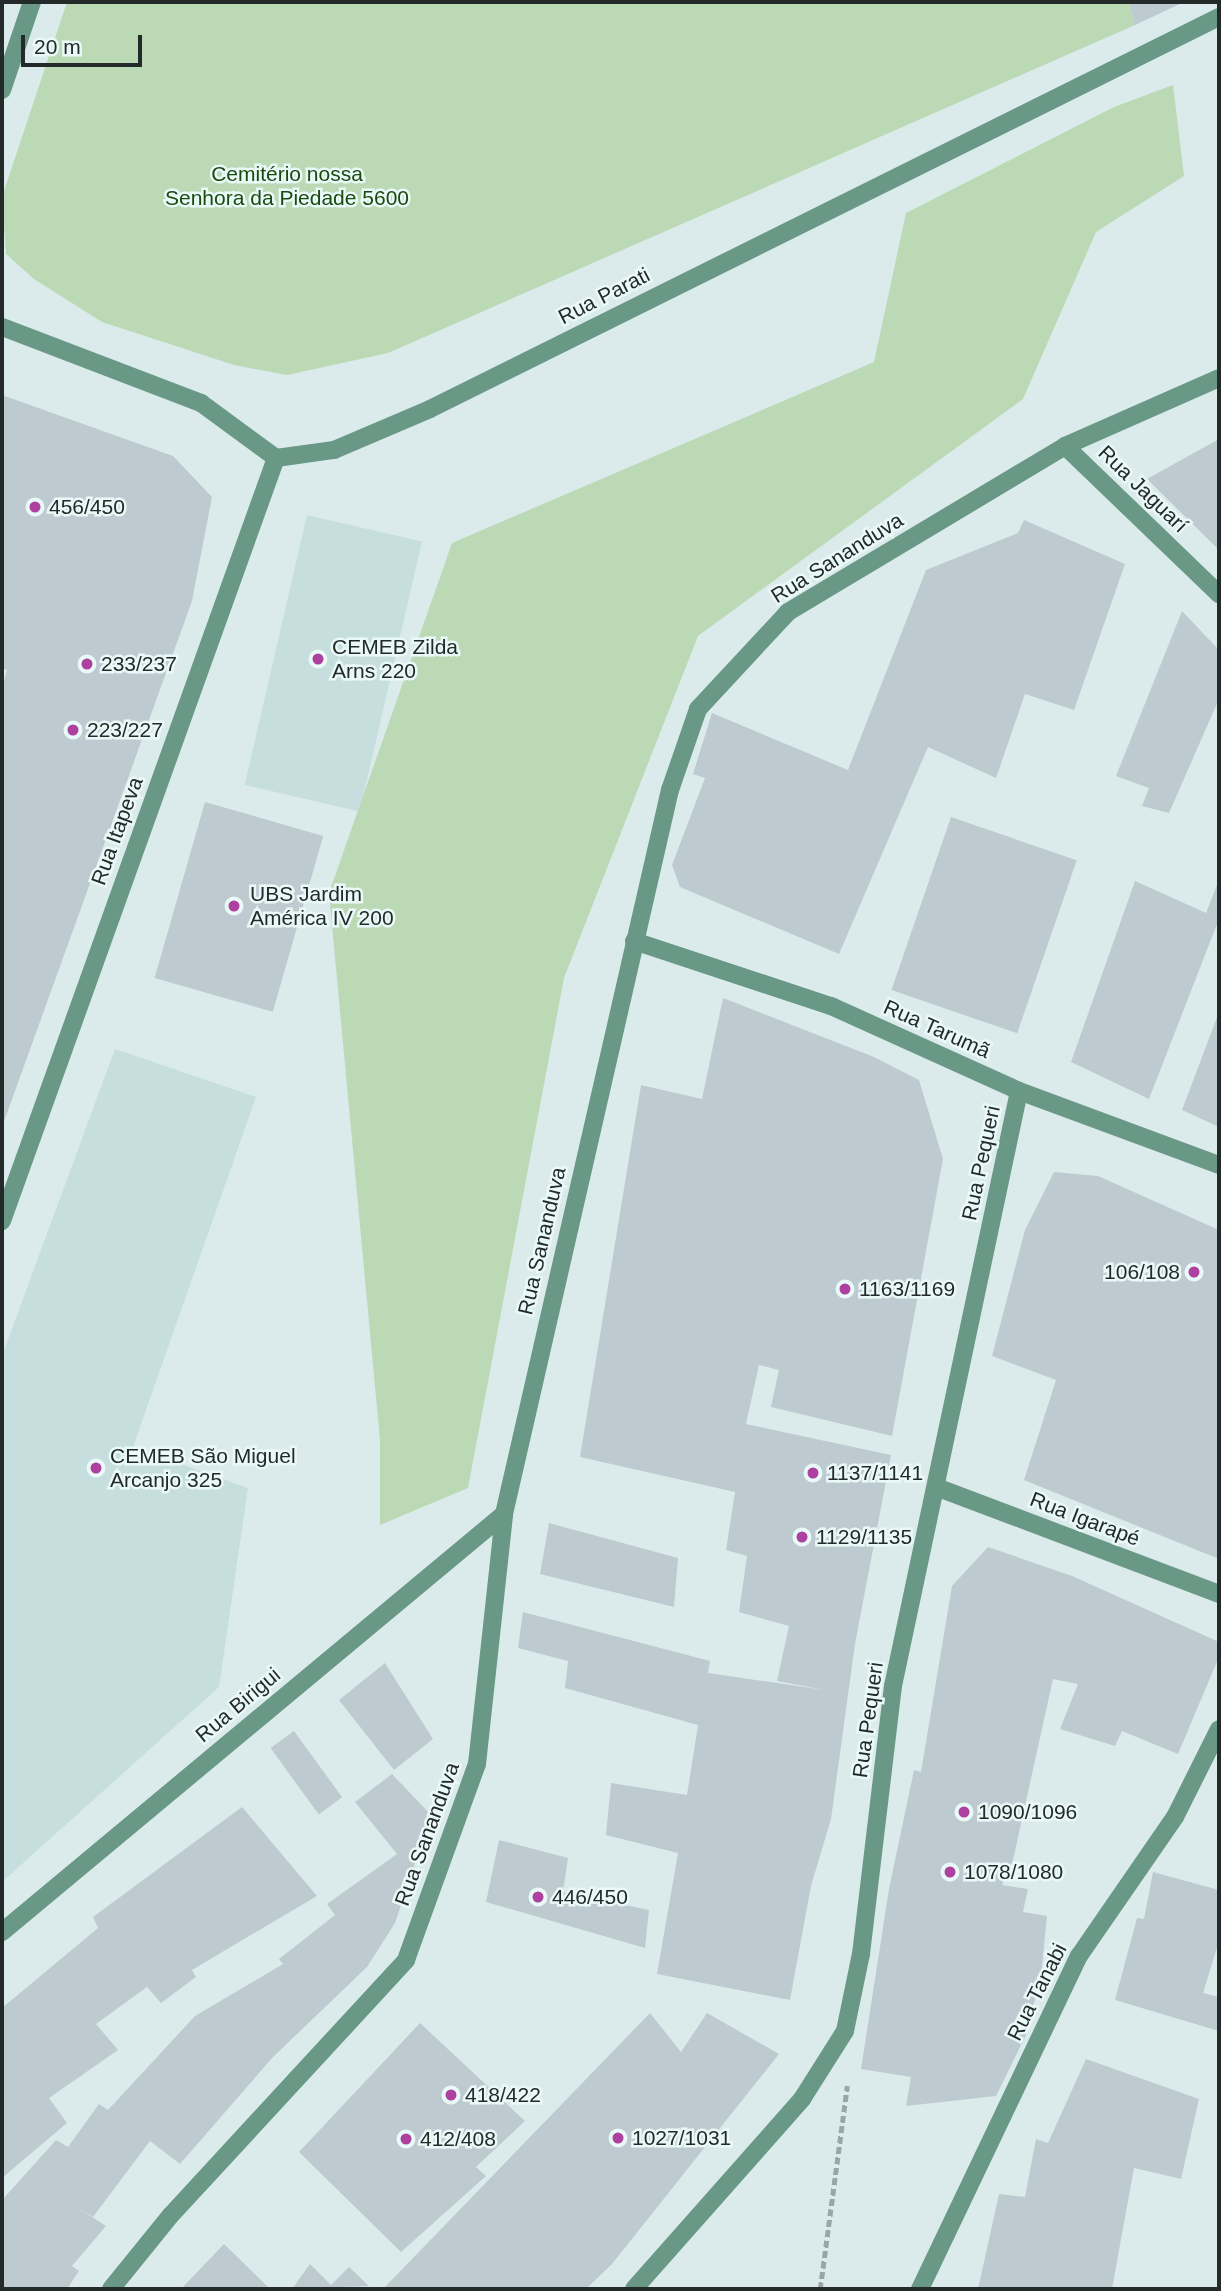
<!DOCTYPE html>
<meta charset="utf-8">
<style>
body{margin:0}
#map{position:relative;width:1221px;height:2291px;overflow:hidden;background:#dbebeb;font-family:Arial,sans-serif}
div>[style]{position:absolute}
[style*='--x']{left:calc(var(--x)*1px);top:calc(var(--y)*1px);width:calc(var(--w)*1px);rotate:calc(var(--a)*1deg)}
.built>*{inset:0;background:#c6dede;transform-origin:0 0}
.green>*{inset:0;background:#bcd9b5}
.building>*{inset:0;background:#bdcbd0;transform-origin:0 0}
.path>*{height:4.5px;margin-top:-2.25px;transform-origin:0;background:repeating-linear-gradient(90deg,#9aa6a6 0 7px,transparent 0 10.5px)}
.minor>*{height:18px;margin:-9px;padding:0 9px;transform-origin:9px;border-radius:9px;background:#699986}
.dots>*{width:19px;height:19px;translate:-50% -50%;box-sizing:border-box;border:4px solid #e9f9f8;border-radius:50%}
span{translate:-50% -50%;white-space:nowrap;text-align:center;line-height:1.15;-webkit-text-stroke:5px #e9f9f8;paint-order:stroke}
.park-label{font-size:21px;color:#1b4a0e}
.street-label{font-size:21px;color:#242a2a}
.poi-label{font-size:21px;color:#242a2a}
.left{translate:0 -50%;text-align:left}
.right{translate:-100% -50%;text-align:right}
.frame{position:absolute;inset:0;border:4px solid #242a2a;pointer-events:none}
.scale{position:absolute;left:21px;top:35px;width:121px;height:32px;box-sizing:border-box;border:4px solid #242a2a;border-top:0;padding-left:9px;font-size:21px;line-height:24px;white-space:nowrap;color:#242a2a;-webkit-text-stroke:5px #e9f9f8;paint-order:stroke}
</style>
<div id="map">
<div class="built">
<div style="left:307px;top:515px;width:118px;height:277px;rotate:13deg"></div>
<div style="clip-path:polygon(115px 1049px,256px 1097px,133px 1447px,248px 1488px,219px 1687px,2px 1882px,2px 1356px)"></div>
</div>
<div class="green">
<div style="clip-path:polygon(67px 2px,1128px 2px,1135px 25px,388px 353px,287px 375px,234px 365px,102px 322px,34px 279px,6px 254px,2px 197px)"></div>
<div style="clip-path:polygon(1173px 85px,1184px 176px,1096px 232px,1023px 399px,698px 636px,564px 978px,468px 1488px,380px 1525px,380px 1440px,329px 893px,452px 543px,874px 362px,906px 213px,1114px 107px)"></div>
</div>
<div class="building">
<div style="clip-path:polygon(1128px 2px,1184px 2px,1135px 25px)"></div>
<div style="clip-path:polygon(2px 395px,173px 456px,212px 497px,192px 601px,2px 1127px,2px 688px,7px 670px,2px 668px)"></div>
<div style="clip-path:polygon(1219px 439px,1219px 550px,1147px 479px)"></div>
<div style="clip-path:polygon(1024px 520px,1125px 564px,1074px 710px,1025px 694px,996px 778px,928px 747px,839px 954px,680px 887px,672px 865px,705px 778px,693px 774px,712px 713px,848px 770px,926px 570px,1018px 533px)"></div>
<div style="clip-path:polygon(1182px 611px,1219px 650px,1219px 699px,1169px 813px,1142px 806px,1149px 788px,1116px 776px)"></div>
<div style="left:205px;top:802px;width:123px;height:183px;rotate:16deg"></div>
<div style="left:951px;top:817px;width:133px;height:183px;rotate:19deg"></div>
<div style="clip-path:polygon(1219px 880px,1219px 919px,1149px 1099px,1071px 1062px,1135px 881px,1206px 913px)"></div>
<div style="clip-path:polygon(723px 998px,874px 1057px,919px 1080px,943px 1159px,892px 1436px,771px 1407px,779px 1370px,759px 1365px,746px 1424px,891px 1455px,855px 1644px,831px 1819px,811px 1886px,790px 2000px,657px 1974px,678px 1853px,606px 1835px,611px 1783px,687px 1795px,698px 1725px,565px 1688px,568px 1661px,518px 1648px,523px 1612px,710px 1661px,708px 1673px,825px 1690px,777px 1681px,789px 1626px,739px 1612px,747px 1556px,726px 1550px,735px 1492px,580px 1457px,641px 1085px,702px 1099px)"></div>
<div style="clip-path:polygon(1219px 1012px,1219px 1127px,1182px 1110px)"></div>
<div style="clip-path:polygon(1054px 1172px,1098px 1176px,1219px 1230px,1219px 1559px,1024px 1480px,1056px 1380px,992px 1356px,1025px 1230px)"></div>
<div style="clip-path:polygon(549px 1523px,678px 1558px,674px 1607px,540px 1574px)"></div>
<div style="clip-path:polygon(988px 1547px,1072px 1576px,1219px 1642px,1219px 1657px,1178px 1754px,1122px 1731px,1115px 1746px,1060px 1729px,1078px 1684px,1053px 1679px,1013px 1860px,1002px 1885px,1028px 1889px,1023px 1912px,1047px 1916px,1041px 1976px,1026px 2035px,996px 2096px,906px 2106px,911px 2077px,861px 2069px,889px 1889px,914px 1770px,921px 1772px,952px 1586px)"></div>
<div style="clip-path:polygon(385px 1663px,433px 1739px,394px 1770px,339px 1700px)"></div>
<div style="left:294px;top:1731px;width:82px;height:29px;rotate:54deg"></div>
<div style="clip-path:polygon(392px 1774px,431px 1815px,395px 1923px,367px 1967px,272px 2058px,180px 2164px,150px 2141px,93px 2217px,78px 2208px,106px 2226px,72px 2266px,79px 2271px,67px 2289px,2px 2289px,2px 2200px,56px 2140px,68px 2147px,99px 2104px,108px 2110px,195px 2016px,283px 1964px,279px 1959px,335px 1915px,327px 1904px,397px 1854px,355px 1802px)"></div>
<div style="clip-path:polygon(242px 1807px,317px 1896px,192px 1970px,196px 1977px,161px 2003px,147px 1987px,96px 2024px,118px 2050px,49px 2098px,67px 2123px,2px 2178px,2px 2008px,98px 1928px,93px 1917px)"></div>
<div style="clip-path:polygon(499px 1840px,568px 1858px,563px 1892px,649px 1910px,645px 1948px,486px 1902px)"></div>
<div style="clip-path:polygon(1153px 1872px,1219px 1890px,1219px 1941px,1203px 1993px,1219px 1997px,1219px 2031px,1115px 2000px,1137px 1918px,1144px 1919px)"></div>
<div style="clip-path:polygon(650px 2013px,681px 2052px,707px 2013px,779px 2054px,612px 2264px,586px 2289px,383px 2289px)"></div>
<div style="clip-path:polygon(420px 2023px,525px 2121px,476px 2167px,486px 2176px,401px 2252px,299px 2152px)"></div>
<div style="clip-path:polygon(1086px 2059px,1199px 2099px,1181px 2179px,1134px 2168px,1112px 2289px,978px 2289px,999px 2194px,1025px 2197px,1036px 2139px,1048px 2143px)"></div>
<div style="clip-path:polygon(224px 2244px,270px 2289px,181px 2289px)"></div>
<div style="clip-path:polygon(310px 2264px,331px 2285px,349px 2267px,369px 2286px,292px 2289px)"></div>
</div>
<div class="path">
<div style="--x:820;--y:2289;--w:205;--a:-82.4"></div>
</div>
<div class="minor">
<div style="--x:2;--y:90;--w:93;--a:-71.2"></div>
<div style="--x:2;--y:327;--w:213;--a:20.9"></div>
<div style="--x:201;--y:403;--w:93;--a:36.3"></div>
<div style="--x:276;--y:458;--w:59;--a:-7.9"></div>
<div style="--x:334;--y:450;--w:104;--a:-23.1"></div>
<div style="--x:430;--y:409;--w:881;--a:-26.42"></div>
<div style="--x:1065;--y:446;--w:214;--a:43.9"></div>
<div style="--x:634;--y:941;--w:207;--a:18.3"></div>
<div style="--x:831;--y:1006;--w:206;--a:24.3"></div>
<div style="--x:1019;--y:1091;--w:213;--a:20.3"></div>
<div style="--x:2;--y:1221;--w:811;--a:-70.25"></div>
<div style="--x:936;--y:1487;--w:303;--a:20.7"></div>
<div style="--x:2;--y:1932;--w:653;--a:-39.78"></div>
<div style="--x:111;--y:2289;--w:95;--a:-51"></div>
<div style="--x:171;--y:2215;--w:347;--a:-47.3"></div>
<div style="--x:406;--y:1960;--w:208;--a:-70.1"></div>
<div style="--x:477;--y:1764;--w:251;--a:-83.8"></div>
<div style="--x:504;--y:1514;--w:743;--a:-77.09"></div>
<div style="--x:670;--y:790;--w:86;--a:-70.9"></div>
<div style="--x:698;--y:709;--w:132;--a:-47.1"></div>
<div style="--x:788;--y:612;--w:323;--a:-30.9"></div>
<div style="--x:1065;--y:446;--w:168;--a:-23.8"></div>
<div style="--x:634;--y:2289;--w:254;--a:-48.5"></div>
<div style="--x:802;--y:2099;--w:80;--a:-57.7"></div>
<div style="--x:845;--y:2031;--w:79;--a:-78.3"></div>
<div style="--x:861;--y:1954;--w:270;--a:-83.2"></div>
<div style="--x:893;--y:1686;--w:608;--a:-78.04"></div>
<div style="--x:920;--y:2289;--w:369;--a:-64.5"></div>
<div style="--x:1079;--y:1956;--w:169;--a:-55.4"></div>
<div style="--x:1175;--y:1817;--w:98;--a:-63.4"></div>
</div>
<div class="dots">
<div style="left:35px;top:507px;background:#ae41a0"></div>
<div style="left:318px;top:659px;background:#ae41a0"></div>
<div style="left:87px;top:664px;background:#ae41a0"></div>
<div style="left:73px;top:730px;background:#ae41a0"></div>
<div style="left:234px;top:906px;background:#ae41a0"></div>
<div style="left:1194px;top:1272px;background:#ae41a0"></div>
<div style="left:845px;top:1289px;background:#ae41a0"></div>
<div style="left:96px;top:1468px;background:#ae41a0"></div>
<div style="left:813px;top:1473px;background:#ae41a0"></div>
<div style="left:802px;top:1537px;background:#ae41a0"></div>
<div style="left:964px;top:1812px;background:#ae41a0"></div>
<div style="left:950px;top:1872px;background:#ae41a0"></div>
<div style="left:538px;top:1897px;background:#ae41a0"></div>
<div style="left:451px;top:2095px;background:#ae41a0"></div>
<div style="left:618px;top:2138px;background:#ae41a0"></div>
<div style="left:406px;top:2139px;background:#ae41a0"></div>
</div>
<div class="park-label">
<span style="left:287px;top:186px">Cemitério nossa<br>Senhora da Piedade 5600</span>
</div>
<div class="street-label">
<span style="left:604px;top:296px;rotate:-27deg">Rua Parati</span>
<span style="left:1143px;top:489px;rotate:44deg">Rua Jaguarí</span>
<span style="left:837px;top:558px;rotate:-32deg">Rua Sananduva</span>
<span style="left:117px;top:831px;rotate:-70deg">Rua Itapeva</span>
<span style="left:937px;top:1029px;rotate:24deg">Rua Tarumã</span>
<span style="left:981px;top:1163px;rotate:-78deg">Rua Pequeri</span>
<span style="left:542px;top:1241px;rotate:-77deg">Rua Sananduva</span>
<span style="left:1085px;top:1519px;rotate:21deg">Rua Igarapé</span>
<span style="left:238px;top:1705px;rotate:-40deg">Rua Birigui</span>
<span style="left:868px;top:1720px;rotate:-82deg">Rua Pequeri</span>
<span style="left:427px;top:1834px;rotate:-70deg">Rua Sananduva</span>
<span style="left:1037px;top:1992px;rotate:-63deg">Rua Tanabi</span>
</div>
<div class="poi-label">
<span class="left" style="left:49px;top:507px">456/450</span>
<span class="left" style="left:332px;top:659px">CEMEB Zilda<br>Arns 220</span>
<span class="left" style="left:101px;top:664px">233/237</span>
<span class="left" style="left:87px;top:730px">223/227</span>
<span class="left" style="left:250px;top:906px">UBS Jardim<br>América IV 200</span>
<span class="right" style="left:1180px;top:1272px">106/108</span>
<span class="left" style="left:859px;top:1289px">1163/1169</span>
<span class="left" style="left:110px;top:1468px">CEMEB São Miguel<br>Arcanjo 325</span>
<span class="left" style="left:827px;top:1473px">1137/1141</span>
<span class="left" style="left:816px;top:1537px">1129/1135</span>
<span class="left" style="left:978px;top:1812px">1090/1096</span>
<span class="left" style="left:964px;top:1872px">1078/1080</span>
<span class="left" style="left:552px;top:1897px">446/450</span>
<span class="left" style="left:465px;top:2095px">418/422</span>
<span class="left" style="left:632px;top:2138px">1027/1031</span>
<span class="left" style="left:420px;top:2139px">412/408</span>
</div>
<div class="frame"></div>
<div class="scale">20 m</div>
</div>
